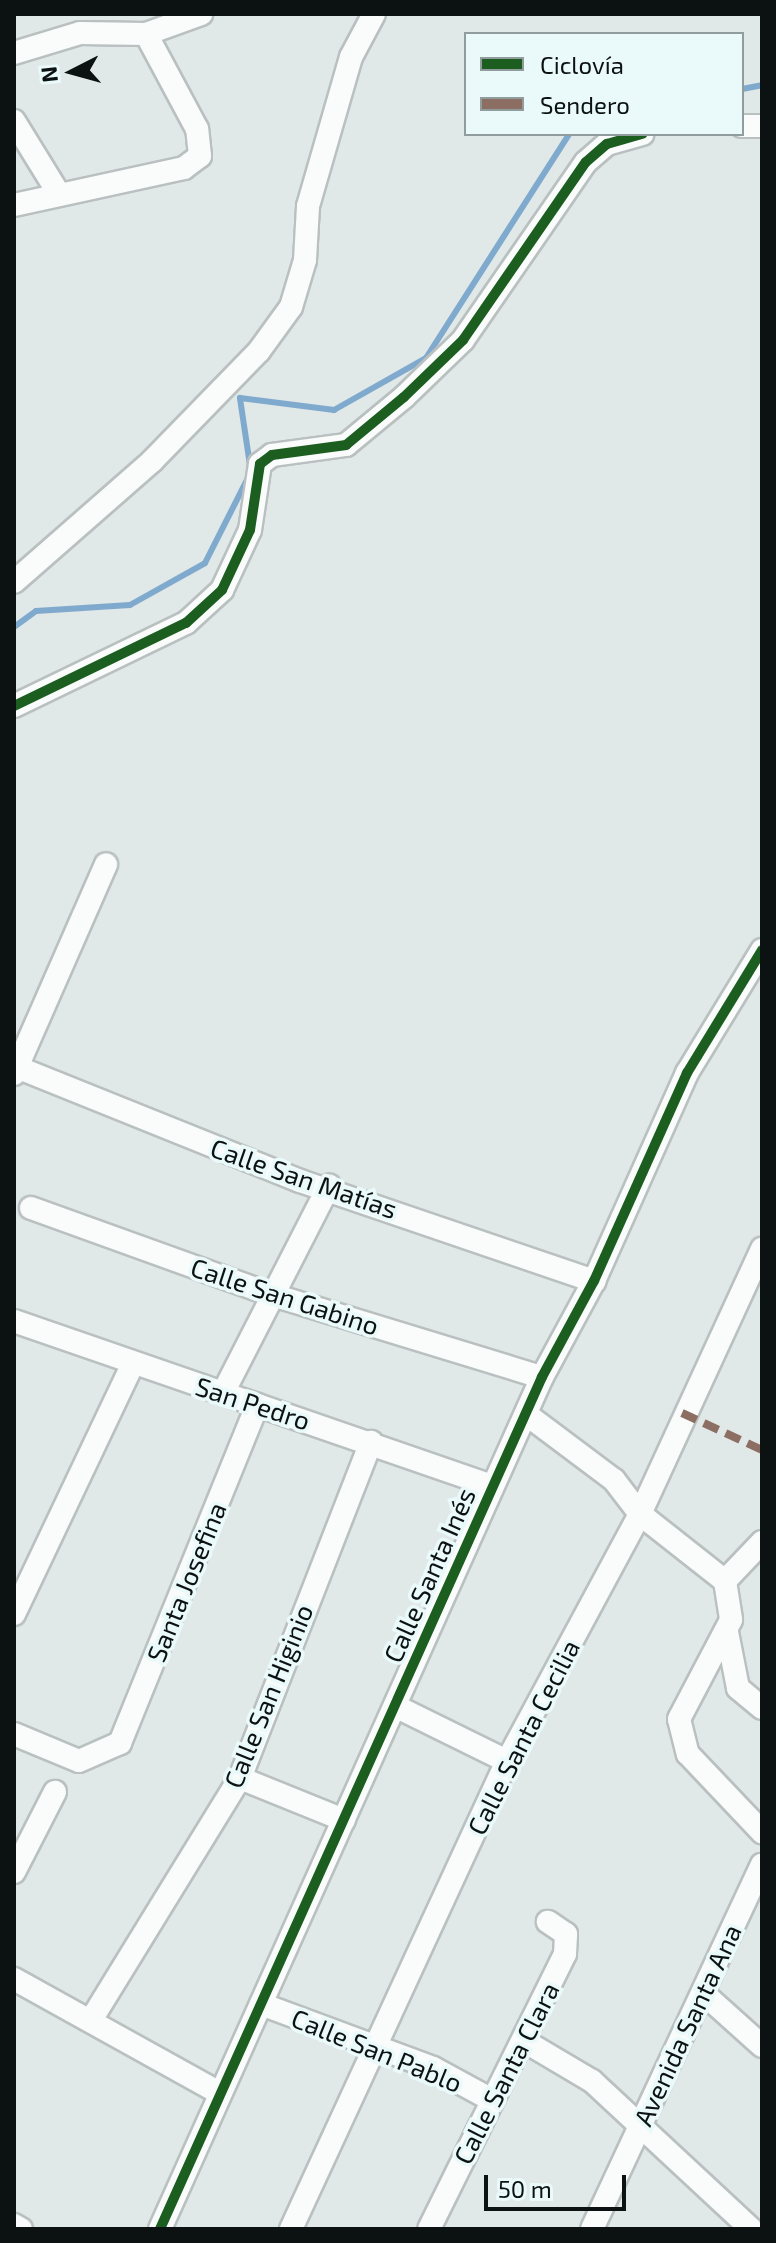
<!DOCTYPE html>
<meta charset="utf-8">
<style>
body{margin:0}
#map{position:relative;width:776px;height:2243px;overflow:hidden;background:#e0e8e8;font-family:"Exo 2",sans-serif}
div>[style]{position:absolute}
[style*='--x']{left:calc(var(--x)*1px);top:calc(var(--y)*1px);width:calc(var(--w)*1px);rotate:calc(var(--a)*1deg)}
.stream>*{height:6px;margin:-3px;padding:0 3px;transform-origin:3px;border-radius:3px;background:#7faacd}
.roads{filter:drop-shadow(2px 0 #bac0c0) drop-shadow(-2px 0 #bac0c0) drop-shadow(0 2px #bac0c0) drop-shadow(0 -2px #bac0c0)}
.minor>*{height:22px;margin:-11px;padding:0 11px;transform-origin:11px;border-radius:11px;background:#fafcfc}
.quiet>*{height:8px;margin-top:-4px;transform-origin:0;background:repeating-linear-gradient(90deg,#8d6e63 0 16px,transparent 0 24px)}
.cycleway>*{height:10px;margin:-5px;padding:0 5px;transform-origin:5px;border-radius:5px;background:#1b5e20}
span{translate:-50% -50%;white-space:nowrap;text-align:center;line-height:1.15;-webkit-text-stroke:7px #eaf9f9;paint-order:stroke}
.street-label{font-size:26px;color:#0c1111}
.frame{position:absolute;inset:0;border:16px solid #0c1111;pointer-events:none}
.legend{position:absolute;left:464px;top:32px;width:280px;height:104px;box-sizing:border-box;background:#eaf9f9;border:2px solid #919c9c;margin:0;padding:10px 14px;list-style:none;font-size:24px;color:#0c1111}
.legend li{display:flex;align-items:center;gap:16px;height:40px}
.legend b{width:40px;border:2px solid #919c9c}
.north{position:absolute;left:32px;top:32px;width:80px;height:80px;-webkit-text-stroke:6px #eaf9f9;paint-order:stroke;rotate:264deg;font-size:22px;font-weight:700;line-height:32px;text-align:center;color:#0c1111}
.north::after{content:'';display:block;margin:auto;width:28px;height:36px;background:#0c1111;clip-path:polygon(50% 0,100% 100%,50% 72%,0 100%)}
.scale{position:absolute;left:484px;top:2175px;width:142px;height:36px;box-sizing:border-box;border:4px solid #0c1111;border-top:0;padding-left:10px;font-size:24px;line-height:28px;white-space:nowrap;color:#0c1111;-webkit-text-stroke:6px #eaf9f9;paint-order:stroke}
</style>
<div id="map">
<div class="stream">
<div style="--x:742;--y:89;--w:20;--a:-11"></div>
<div style="--x:14;--y:627;--w:27;--a:-36"></div>
<div style="--x:36;--y:611;--w:94;--a:-3.7"></div>
<div style="--x:130;--y:605;--w:86;--a:-29.2"></div>
<div style="--x:205;--y:563;--w:102;--a:-63.2"></div>
<div style="--x:251;--y:472;--w:75;--a:-98.5"></div>
<div style="--x:240;--y:398;--w:95;--a:7.3"></div>
<div style="--x:334;--y:410;--w:106;--a:-29.5"></div>
<div style="--x:426;--y:358;--w:266;--a:-57.4"></div>
</div>
<div class="roads">
<div class="minor">
<div style="--x:14;--y:53;--w:69;--a:-16.9"></div>
<div style="--x:80;--y:33;--w:66;--a:0.9"></div>
<div style="--x:146;--y:34;--w:59;--a:-20"></div>
<div style="--x:14;--y:121;--w:82;--a:58.4"></div>
<div style="--x:742;--y:126;--w:20;--a:0"></div>
<div style="--x:14;--y:205;--w:174;--a:-12.3"></div>
<div style="--x:184;--y:168;--w:20;--a:-37"></div>
<div style="--x:200;--y:156;--w:27;--a:-96"></div>
<div style="--x:197;--y:129;--w:108;--a:-118.2"></div>
<div style="--x:14;--y:582;--w:184;--a:-41.2"></div>
<div style="--x:152;--y:461;--w:153;--a:-45.8"></div>
<div style="--x:259;--y:351;--w:54;--a:-54"></div>
<div style="--x:291;--y:307;--w:49;--a:-73.4"></div>
<div style="--x:305;--y:260;--w:54;--a:-86.8"></div>
<div style="--x:308;--y:206;--w:155;--a:-73.9"></div>
<div style="--x:351;--y:57;--w:49;--a:-61.9"></div>
<div style="--x:14;--y:706;--w:191;--a:-25.8"></div>
<div style="--x:186;--y:623;--w:49;--a:-42.5"></div>
<div style="--x:222;--y:590;--w:66;--a:-65"></div>
<div style="--x:250;--y:530;--w:67;--a:-81.4"></div>
<div style="--x:260;--y:464;--w:15;--a:-37"></div>
<div style="--x:272;--y:455;--w:75;--a:-7.7"></div>
<div style="--x:346;--y:445;--w:75;--a:-39.6"></div>
<div style="--x:404;--y:397;--w:82;--a:-44"></div>
<div style="--x:463;--y:340;--w:216;--a:-55.4"></div>
<div style="--x:586;--y:162;--w:28;--a:-41"></div>
<div style="--x:607;--y:144;--w:37;--a:-16"></div>
<div style="--x:14;--y:1066;--w:308;--a:21.9"></div>
<div style="--x:300;--y:1181;--w:311;--a:18.8"></div>
<div style="--x:14;--y:1074;--w:229;--a:-66.3"></div>
<div style="--x:31;--y:1208;--w:257;--a:19.8"></div>
<div style="--x:273;--y:1295;--w:281;--a:17"></div>
<div style="--x:14;--y:1321;--w:506;--a:19.04"></div>
<div style="--x:223;--y:1393;--w:233;--a:-62.9"></div>
<div style="--x:526;--y:1414;--w:110;--a:36.9"></div>
<div style="--x:614;--y:1480;--w:43;--a:52.6"></div>
<div style="--x:640;--y:1514;--w:108;--a:38.2"></div>
<div style="--x:762;--y:1542;--w:54;--a:133.5"></div>
<div style="--x:725;--y:1581;--w:39;--a:81"></div>
<div style="--x:731;--y:1620;--w:112;--a:117.7"></div>
<div style="--x:679;--y:1719;--w:36;--a:76"></div>
<div style="--x:688;--y:1754;--w:108;--a:46.5"></div>
<div style="--x:14;--y:1614;--w:278;--a:-64.6"></div>
<div style="--x:727;--y:1632;--w:57;--a:78.9"></div>
<div style="--x:738;--y:1688;--w:31;--a:40"></div>
<div style="--x:395;--y:1706;--w:125;--a:26.2"></div>
<div style="--x:14;--y:1734;--w:70;--a:22.6"></div>
<div style="--x:79;--y:1761;--w:45;--a:-23.7"></div>
<div style="--x:120;--y:1743;--w:365;--a:-67.9"></div>
<div style="--x:240;--y:1778;--w:112;--a:22"></div>
<div style="--x:14;--y:1872;--w:90;--a:-62.9"></div>
<div style="--x:14;--y:1979;--w:233;--a:29"></div>
<div style="--x:703;--y:1993;--w:79;--a:41.9"></div>
<div style="--x:261;--y:2004;--w:184;--a:20.4"></div>
<div style="--x:433;--y:2068;--w:67;--a:28.5"></div>
<div style="--x:91;--y:2020;--w:284;--a:-58.4"></div>
<div style="--x:240;--y:1778;--w:361;--a:-68.7"></div>
<div style="--x:526;--y:2042;--w:77;--a:30.6"></div>
<div style="--x:592;--y:2081;--w:217;--a:42.9"></div>
<div style="--x:14;--y:2225;--w:8;--a:30"></div>
<div style="--x:160;--y:2229;--w:934;--a:-65.85"></div>
<div style="--x:542;--y:1377;--w:109;--a:-61.6"></div>
<div style="--x:594;--y:1281;--w:228;--a:-65.9"></div>
<div style="--x:687;--y:1073;--w:144;--a:-58.6"></div>
<div style="--x:291;--y:2229;--w:515;--a:-65.22"></div>
<div style="--x:507;--y:1761;--w:281;--a:-61.7"></div>
<div style="--x:640;--y:1514;--w:292;--a:-65.3"></div>
<div style="--x:429;--y:2229;--w:307;--a:-63.7"></div>
<div style="--x:565;--y:1954;--w:20;--a:-87"></div>
<div style="--x:566;--y:1934;--w:22;--a:-146"></div>
<div style="--x:592;--y:2229;--w:402;--a:-65"></div>
</div>
</div>
<div class="quiet">
<div style="--x:682;--y:1413;--w:88;--a:24.8"></div>
</div>
<div class="cycleway">
<div style="--x:14;--y:706;--w:191;--a:-25.8"></div>
<div style="--x:186;--y:623;--w:49;--a:-42.5"></div>
<div style="--x:222;--y:590;--w:66;--a:-65"></div>
<div style="--x:250;--y:530;--w:67;--a:-81.4"></div>
<div style="--x:260;--y:464;--w:15;--a:-37"></div>
<div style="--x:272;--y:455;--w:75;--a:-7.7"></div>
<div style="--x:346;--y:445;--w:75;--a:-39.6"></div>
<div style="--x:404;--y:397;--w:82;--a:-44"></div>
<div style="--x:463;--y:340;--w:216;--a:-55.4"></div>
<div style="--x:586;--y:162;--w:28;--a:-41"></div>
<div style="--x:607;--y:144;--w:37;--a:-16"></div>
<div style="--x:160;--y:2229;--w:934;--a:-65.85"></div>
<div style="--x:542;--y:1377;--w:109;--a:-61.6"></div>
<div style="--x:594;--y:1281;--w:228;--a:-65.9"></div>
<div style="--x:687;--y:1073;--w:144;--a:-58.6"></div>
</div>
<div class="street-label">
<span style="left:304px;top:1178px;rotate:19deg">Calle San Matías</span>
<span style="left:285px;top:1296px;rotate:18deg">Calle San Gabino</span>
<span style="left:253px;top:1403px;rotate:18deg">San Pedro</span>
<span style="left:429px;top:1575px;rotate:-66deg">Calle Santa Inés</span>
<span style="left:186px;top:1582px;rotate:-68deg">Santa Josefina</span>
<span style="left:268px;top:1696px;rotate:-68deg">Calle San Higinio</span>
<span style="left:523px;top:1737px;rotate:-63deg">Calle Santa Cecilia</span>
<span style="left:687px;top:2025px;rotate:-65deg">Avenida Santa Ana</span>
<span style="left:377px;top:2050px;rotate:22deg">Calle San Pablo</span>
<span style="left:506px;top:2073px;rotate:-63deg">Calle Santa Clara</span>
</div>
<div class="frame"></div>
<ul class="legend">
<li><b style="height:10px;background:#1b5e20"></b>Ciclovía</li>
<li><b style="height:10px;background:#8d6e63"></b>Sendero</li>
</ul>
<div class="north">N</div>
<div class="scale">50 m</div>
</div>
